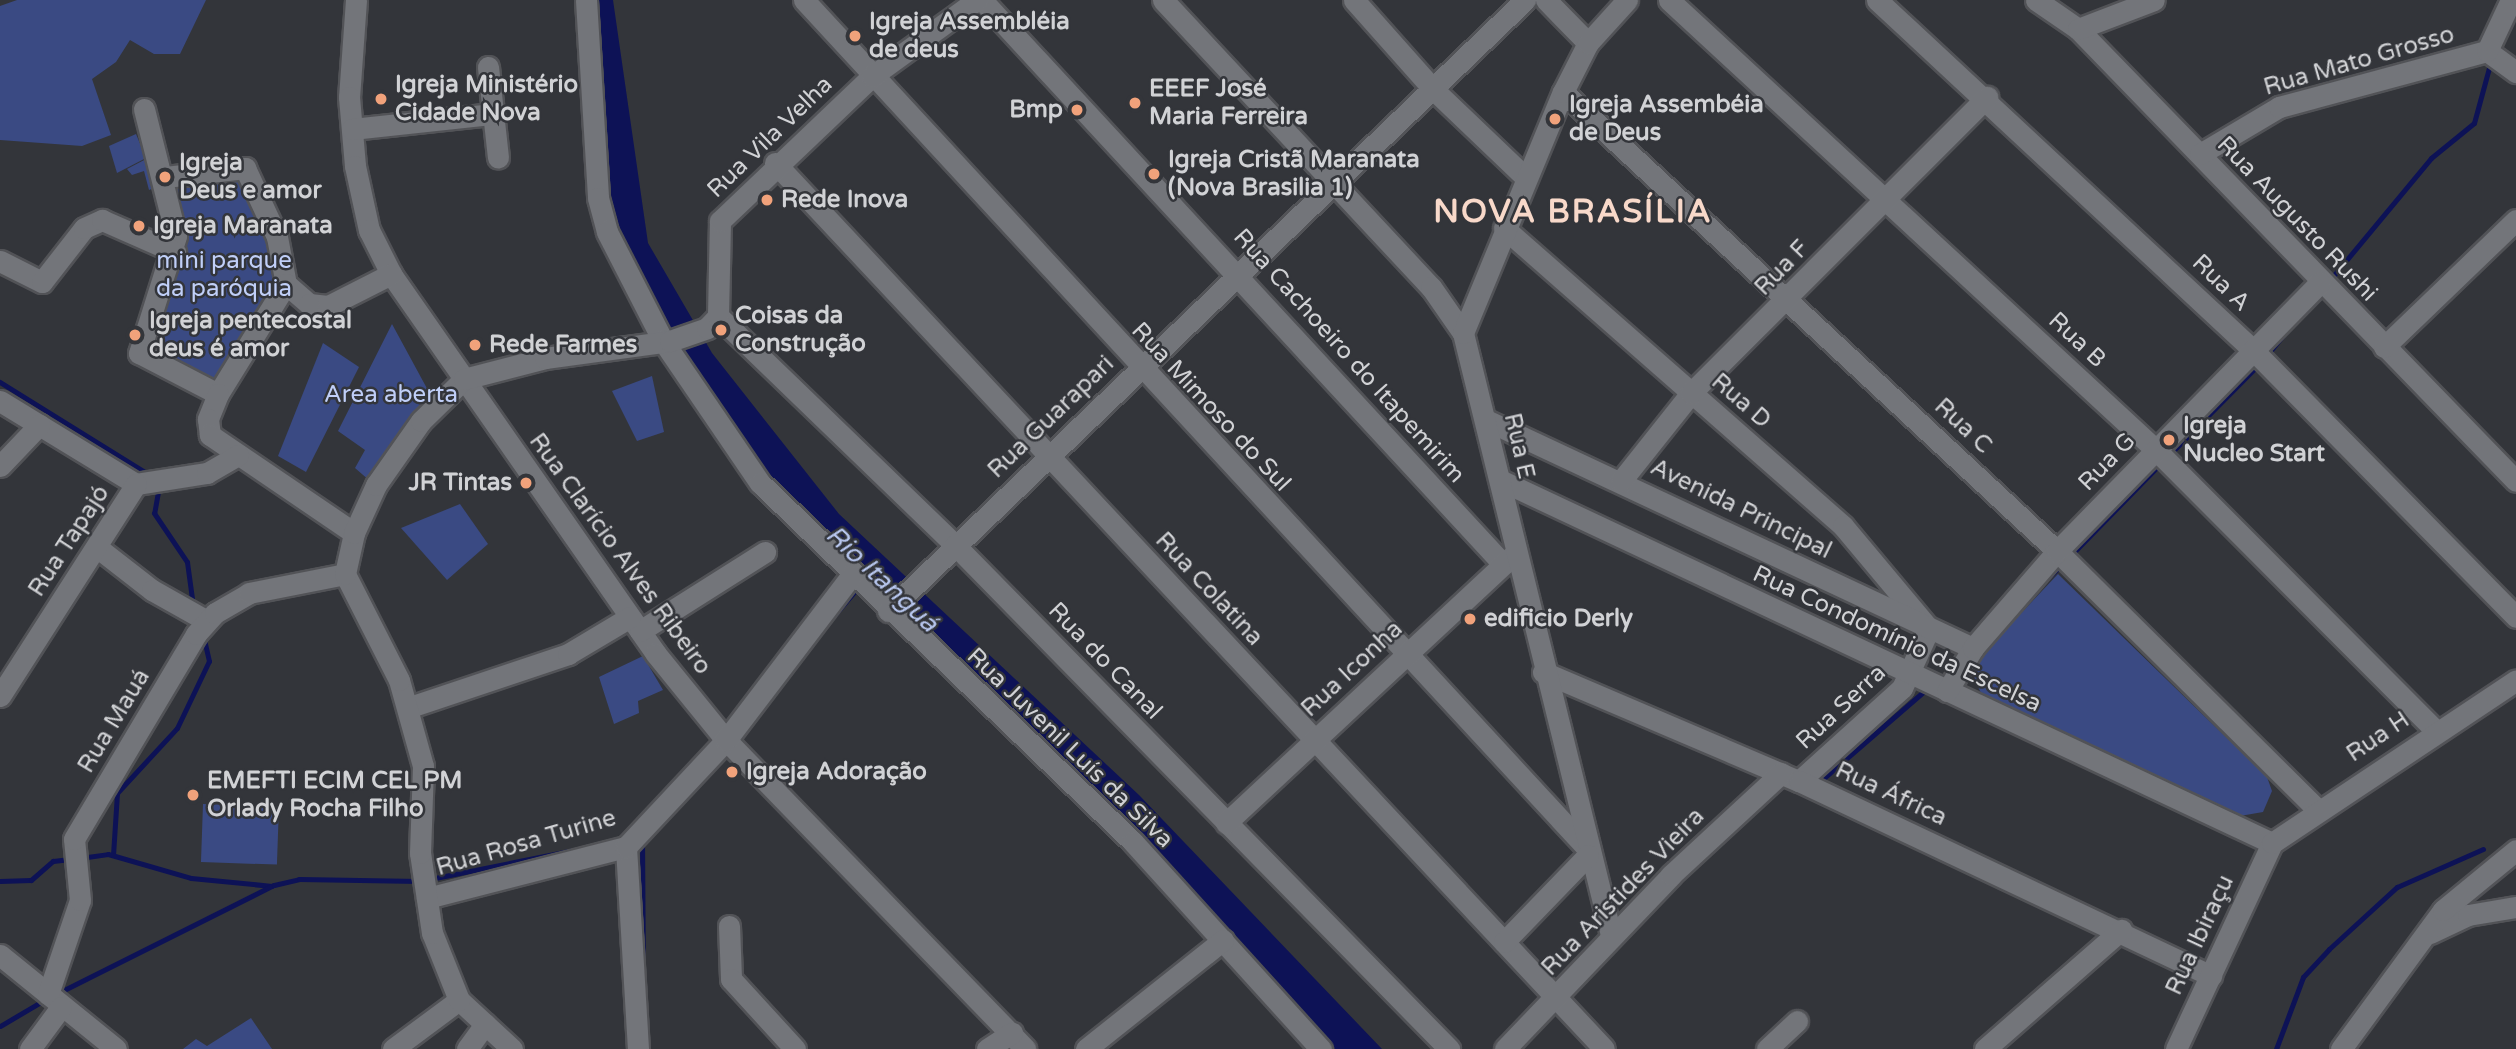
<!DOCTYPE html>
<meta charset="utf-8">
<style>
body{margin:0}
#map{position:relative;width:2516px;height:1049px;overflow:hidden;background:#33353a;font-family:"Varela Round",sans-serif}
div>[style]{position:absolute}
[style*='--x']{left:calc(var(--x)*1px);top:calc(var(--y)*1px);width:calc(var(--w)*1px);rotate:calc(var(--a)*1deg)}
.green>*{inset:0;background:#3a4a83;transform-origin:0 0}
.water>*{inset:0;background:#0d1256}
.stream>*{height:5px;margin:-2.5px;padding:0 2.5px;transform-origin:2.5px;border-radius:2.5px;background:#0d1256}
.roads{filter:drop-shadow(2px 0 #525357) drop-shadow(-2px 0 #525357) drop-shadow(0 2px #525357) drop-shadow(0 -2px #525357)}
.minor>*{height:21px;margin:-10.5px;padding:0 10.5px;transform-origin:10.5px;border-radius:10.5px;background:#73757a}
.dots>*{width:19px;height:19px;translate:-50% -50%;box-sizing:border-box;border:4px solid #33353a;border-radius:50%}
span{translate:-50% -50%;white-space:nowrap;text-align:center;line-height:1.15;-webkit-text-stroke:5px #33353a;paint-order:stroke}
.poi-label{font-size:24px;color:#d1d2d5;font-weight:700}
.left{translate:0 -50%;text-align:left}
.right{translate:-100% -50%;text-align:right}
.street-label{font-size:24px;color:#d1d2d5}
.park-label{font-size:24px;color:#c0cff8}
.water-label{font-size:26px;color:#b8c7ef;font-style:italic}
.district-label{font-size:32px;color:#f8d9ca;font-weight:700;letter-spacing:2px}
</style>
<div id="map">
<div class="green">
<div style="clip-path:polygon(17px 0,206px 0,180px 54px,154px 54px,130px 40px,116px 62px,92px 79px,111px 135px,82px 146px,0 140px,0 6px)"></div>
<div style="clip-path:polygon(136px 134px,146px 158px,117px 173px,109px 146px)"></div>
<div style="clip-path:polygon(148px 158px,163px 184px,149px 190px,144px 171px,132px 175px,127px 169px)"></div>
<div style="clip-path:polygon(242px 172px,255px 186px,282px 283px,216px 389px,144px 349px,181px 236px,171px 181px)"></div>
<div style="clip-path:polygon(392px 324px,430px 394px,370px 481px,355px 468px,365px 450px,338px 431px)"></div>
<div style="clip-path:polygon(323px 343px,359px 367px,306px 472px,278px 456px)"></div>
<div style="clip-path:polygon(652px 376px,664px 432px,637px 441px,612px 391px)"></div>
<div style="clip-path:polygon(460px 504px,488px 544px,447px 580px,401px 528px)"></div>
<div style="clip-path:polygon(2058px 574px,2267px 777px,2272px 791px,2263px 812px,2240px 816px,1982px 695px,1974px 679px,1976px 661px)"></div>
<div style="clip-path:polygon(643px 656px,663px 690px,638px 701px,639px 713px,614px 724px,599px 677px)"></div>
<div style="left:203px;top:804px;width:76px;height:58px;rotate:2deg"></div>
<div style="clip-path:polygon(251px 1018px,272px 1049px,183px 1049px,196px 1039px,207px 1046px)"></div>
</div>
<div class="water">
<div style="clip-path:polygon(585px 0,613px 0,648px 243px,712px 353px,839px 514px,1139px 795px,1382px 1049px,1335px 1049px,1259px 962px,773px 495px,656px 311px,609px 217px)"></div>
</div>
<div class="stream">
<div style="--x:2329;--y:281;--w:160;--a:-50.3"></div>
<div style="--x:2431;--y:158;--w:55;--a:-39.1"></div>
<div style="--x:2474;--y:123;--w:61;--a:-74.8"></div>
<div style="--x:2267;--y:355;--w:36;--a:-51"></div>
<div style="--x:0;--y:382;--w:174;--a:31.9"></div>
<div style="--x:2168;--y:456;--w:122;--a:-45.3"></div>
<div style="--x:159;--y:486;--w:27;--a:100"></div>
<div style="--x:154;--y:513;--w:59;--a:56"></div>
<div style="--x:187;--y:562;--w:44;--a:82.2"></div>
<div style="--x:2070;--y:556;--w:130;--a:-45.6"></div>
<div style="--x:2035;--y:591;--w:40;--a:-45"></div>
<div style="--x:830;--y:620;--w:46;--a:-49.4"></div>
<div style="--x:1818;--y:783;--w:147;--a:-40.9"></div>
<div style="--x:642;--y:837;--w:131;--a:89.6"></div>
<div style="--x:113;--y:855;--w:62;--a:-86.3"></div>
<div style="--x:117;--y:793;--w:88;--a:-47.3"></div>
<div style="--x:177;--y:728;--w:74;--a:-64.5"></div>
<div style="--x:209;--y:661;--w:27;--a:-103"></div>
<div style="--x:80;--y:858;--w:28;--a:-8"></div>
<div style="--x:108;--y:854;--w:86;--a:16.1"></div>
<div style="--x:191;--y:878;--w:81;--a:5.6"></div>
<div style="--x:430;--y:879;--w:147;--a:-11.4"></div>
<div style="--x:0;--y:881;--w:31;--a:-2"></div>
<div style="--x:31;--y:880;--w:29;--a:-41"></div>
<div style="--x:53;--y:861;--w:17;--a:-7"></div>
<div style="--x:58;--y:993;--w:241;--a:-26.6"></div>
<div style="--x:274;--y:885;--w:26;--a:-13"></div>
<div style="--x:299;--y:879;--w:121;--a:0.9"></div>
<div style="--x:0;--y:1026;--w:53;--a:-30.4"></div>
<div style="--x:2276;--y:1049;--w:77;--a:-69.4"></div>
<div style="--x:2303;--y:977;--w:38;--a:-47"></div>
<div style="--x:2329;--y:949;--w:92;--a:-42.4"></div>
<div style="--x:2397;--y:887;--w:94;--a:-23.8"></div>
</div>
<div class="roads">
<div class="minor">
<div style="--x:356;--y:0;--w:97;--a:94.1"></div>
<div style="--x:349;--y:97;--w:69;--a:85"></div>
<div style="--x:355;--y:166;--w:66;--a:77.7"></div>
<div style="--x:369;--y:230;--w:49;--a:63.4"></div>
<div style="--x:391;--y:274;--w:463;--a:55.1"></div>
<div style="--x:656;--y:654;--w:111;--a:50.9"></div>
<div style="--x:726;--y:740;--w:430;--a:45.9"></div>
<div style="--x:586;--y:0;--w:198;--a:86.5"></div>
<div style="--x:598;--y:198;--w:35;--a:75"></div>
<div style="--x:607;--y:232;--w:123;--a:62.8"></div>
<div style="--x:663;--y:341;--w:172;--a:55.7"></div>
<div style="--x:760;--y:483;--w:518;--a:43.9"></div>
<div style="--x:1133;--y:842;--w:280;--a:47.8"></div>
<div style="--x:804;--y:0;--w:1151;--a:47.29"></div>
<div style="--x:982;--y:0;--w:768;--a:47.27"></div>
<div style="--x:1163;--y:0;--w:393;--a:47"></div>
<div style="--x:1431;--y:287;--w:56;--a:55.2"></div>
<div style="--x:1354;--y:0;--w:120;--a:48.4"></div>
<div style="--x:1434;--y:90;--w:127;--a:43.7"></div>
<div style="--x:1546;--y:0;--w:60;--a:45.7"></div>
<div style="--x:1669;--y:0;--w:663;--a:42.74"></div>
<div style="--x:2156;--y:450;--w:397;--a:45.1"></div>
<div style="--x:1877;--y:0;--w:514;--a:42.95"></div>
<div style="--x:2253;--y:350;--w:375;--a:45.4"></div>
<div style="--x:2036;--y:0;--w:51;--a:34.6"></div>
<div style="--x:2078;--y:29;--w:629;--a:45.9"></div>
<div style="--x:2078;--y:29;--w:81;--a:-20.9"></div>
<div style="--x:2487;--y:51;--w:36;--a:36"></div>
<div style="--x:488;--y:67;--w:91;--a:83.7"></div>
<div style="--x:1563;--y:92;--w:674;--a:42.9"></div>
<div style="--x:2057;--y:551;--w:366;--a:44.8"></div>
<div style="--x:144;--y:109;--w:131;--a:75.9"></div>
<div style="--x:176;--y:236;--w:123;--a:107.5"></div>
<div style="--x:139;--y:353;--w:89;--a:27.4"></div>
<div style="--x:352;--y:129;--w:142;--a:-6.1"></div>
<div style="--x:2200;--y:154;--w:92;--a:-30.7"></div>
<div style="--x:2279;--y:107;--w:215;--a:-15.1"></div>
<div style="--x:2487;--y:51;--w:56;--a:-64.8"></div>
<div style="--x:775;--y:163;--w:1213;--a:46.9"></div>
<div style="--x:165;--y:177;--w:81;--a:-6.4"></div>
<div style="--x:245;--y:168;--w:76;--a:65.1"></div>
<div style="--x:277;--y:237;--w:48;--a:79.2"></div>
<div style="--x:286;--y:284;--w:129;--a:121.7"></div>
<div style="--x:218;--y:394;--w:27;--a:112"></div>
<div style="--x:208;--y:419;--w:16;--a:83"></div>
<div style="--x:210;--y:435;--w:174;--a:34.2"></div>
<div style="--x:1504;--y:228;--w:451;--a:41.3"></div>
<div style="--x:1843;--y:526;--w:134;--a:50.1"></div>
<div style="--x:1929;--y:629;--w:65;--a:114.6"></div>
<div style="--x:1902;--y:688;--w:139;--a:137.9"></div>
<div style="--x:0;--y:261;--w:47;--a:26.6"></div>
<div style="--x:42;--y:282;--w:68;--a:-52.1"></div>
<div style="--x:84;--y:228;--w:20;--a:-24"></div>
<div style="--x:102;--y:220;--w:80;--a:23.7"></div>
<div style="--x:286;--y:284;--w:30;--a:41"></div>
<div style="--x:309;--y:304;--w:19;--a:6"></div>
<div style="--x:328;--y:306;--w:71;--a:-26.9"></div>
<div style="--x:718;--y:316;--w:330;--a:44"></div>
<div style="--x:955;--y:545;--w:706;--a:45.57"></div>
<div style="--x:2384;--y:347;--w:183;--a:-43.9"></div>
<div style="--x:0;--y:401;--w:159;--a:31.4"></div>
<div style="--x:1486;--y:420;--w:538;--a:25.09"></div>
<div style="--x:0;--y:466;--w:57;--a:-46.4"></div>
<div style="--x:1500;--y:480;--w:853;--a:25.18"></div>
<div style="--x:1621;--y:481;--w:112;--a:-51.5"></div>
<div style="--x:1691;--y:393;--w:419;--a:-45"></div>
<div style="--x:136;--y:484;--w:72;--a:-8.8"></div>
<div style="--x:207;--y:473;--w:36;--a:-30"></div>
<div style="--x:98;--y:548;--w:68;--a:37.9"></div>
<div style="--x:152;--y:590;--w:63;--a:29.4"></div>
<div style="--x:888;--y:611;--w:883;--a:-43.81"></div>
<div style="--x:640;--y:631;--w:148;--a:-32.3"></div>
<div style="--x:1543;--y:672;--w:278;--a:23.1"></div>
<div style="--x:1799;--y:781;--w:456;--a:25.3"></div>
<div style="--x:1947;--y:691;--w:50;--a:-58.8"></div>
<div style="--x:1973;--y:648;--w:128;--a:-49.1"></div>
<div style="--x:2057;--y:551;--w:376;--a:-45.6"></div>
<div style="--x:0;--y:696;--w:252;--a:-57.3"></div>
<div style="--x:410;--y:707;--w:167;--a:-18.5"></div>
<div style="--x:568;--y:654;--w:72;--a:-30.8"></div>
<div style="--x:1226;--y:823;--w:393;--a:-43"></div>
<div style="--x:626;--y:847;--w:202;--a:86.6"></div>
<div style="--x:427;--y:898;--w:205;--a:-14.4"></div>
<div style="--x:626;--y:847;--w:146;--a:-46.9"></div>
<div style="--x:726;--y:740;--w:206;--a:-52.7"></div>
<div style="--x:729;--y:926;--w:53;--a:87.8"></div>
<div style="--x:731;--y:979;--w:95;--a:47.6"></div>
<div style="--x:2430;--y:933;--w:42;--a:-25.3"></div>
<div style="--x:2468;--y:915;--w:49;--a:-9.5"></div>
<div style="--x:1611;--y:935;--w:620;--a:-103.81"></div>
<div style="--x:1463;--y:333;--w:261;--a:-67.5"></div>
<div style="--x:1563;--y:92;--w:55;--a:-63"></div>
<div style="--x:1588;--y:43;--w:58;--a:-47.8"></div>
<div style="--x:1504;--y:942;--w:121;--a:-46"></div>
<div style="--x:0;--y:955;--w:149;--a:39"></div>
<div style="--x:48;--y:994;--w:99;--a:-71.2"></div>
<div style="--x:80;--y:900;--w:61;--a:-95.6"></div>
<div style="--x:74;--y:839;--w:239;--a:-59.2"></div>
<div style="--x:196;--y:634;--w:28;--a:-48"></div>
<div style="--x:215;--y:613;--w:39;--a:-30"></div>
<div style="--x:249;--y:593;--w:98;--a:-11.2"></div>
<div style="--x:30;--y:1049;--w:52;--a:-53.6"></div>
<div style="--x:393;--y:1049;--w:82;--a:-36.6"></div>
<div style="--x:467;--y:1049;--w:31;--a:-54"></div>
<div style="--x:512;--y:1049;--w:72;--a:-137.2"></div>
<div style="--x:459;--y:1000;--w:72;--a:-111.9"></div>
<div style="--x:432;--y:933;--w:81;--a:-98.5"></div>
<div style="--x:420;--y:853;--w:87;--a:-88"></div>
<div style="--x:423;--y:766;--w:89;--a:-105.6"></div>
<div style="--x:399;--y:680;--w:119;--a:-117"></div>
<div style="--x:345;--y:574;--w:42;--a:-77.6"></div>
<div style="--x:354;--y:533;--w:53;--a:-65.4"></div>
<div style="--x:376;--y:485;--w:78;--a:-54.9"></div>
<div style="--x:421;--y:421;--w:60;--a:-44.3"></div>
<div style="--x:464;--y:379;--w:84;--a:-14.5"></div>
<div style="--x:545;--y:358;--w:126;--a:-7.7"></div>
<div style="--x:670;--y:341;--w:39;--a:-19"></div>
<div style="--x:707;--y:328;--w:16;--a:-47"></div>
<div style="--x:718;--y:316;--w:95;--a:-88.8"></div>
<div style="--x:720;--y:221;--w:210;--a:-43.6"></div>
<div style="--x:872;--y:76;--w:130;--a:-35.9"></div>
<div style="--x:987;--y:1049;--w:30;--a:-33"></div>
<div style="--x:1086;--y:1049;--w:175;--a:-38.5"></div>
<div style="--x:1505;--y:1049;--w:240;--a:-46.3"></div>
<div style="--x:1671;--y:875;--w:150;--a:-42.8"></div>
<div style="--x:1767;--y:1049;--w:41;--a:-43"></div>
<div style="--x:1985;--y:1049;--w:181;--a:-41.2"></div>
<div style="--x:2176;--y:1049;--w:227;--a:-65"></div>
<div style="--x:2272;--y:843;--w:293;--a:-33.7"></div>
<div style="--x:2341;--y:1049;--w:172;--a:-53.7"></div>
<div style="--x:2443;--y:910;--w:94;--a:-39.4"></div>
</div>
</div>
<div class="dots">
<div style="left:855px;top:36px;background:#f1a27b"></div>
<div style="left:381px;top:99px;background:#f1a27b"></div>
<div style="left:1135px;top:103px;background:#f1a27b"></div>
<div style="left:1077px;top:110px;background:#f1a27b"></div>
<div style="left:1555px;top:119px;background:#f1a27b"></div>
<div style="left:1154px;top:174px;background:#f1a27b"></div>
<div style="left:165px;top:177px;background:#f1a27b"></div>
<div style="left:767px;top:200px;background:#f1a27b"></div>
<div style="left:139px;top:226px;background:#f1a27b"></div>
<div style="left:721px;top:330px;background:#f1a27b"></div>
<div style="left:135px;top:335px;background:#f1a27b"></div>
<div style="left:475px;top:345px;background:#f1a27b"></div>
<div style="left:2169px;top:440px;background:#f1a27b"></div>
<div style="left:526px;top:483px;background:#f1a27b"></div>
<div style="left:1470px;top:619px;background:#f1a27b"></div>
<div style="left:732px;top:772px;background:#f1a27b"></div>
<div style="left:193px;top:795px;background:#f1a27b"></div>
</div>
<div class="poi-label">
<span class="left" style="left:869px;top:36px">Igreja Assembléia<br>de deus</span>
<span class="left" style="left:395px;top:99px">Igreja Ministério<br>Cidade Nova</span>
<span class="left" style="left:1149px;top:103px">EEEF José<br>Maria Ferreira</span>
<span class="left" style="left:1569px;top:119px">Igreja Assembéia<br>de Deus</span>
<span class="right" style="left:1063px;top:110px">Bmp</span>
<span class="left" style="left:1168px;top:174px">Igreja Cristã Maranata<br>(Nova Brasilia 1)</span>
<span class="left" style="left:179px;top:177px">Igreja<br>Deus e amor</span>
<span class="left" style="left:781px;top:200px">Rede Inova</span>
<span class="left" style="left:153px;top:226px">Igreja Maranata</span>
<span class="left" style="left:735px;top:330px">Coisas da<br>Construção</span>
<span class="left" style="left:149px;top:335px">Igreja pentecostal<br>deus é amor</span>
<span class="left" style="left:489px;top:345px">Rede Farmes</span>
<span class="left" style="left:2183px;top:440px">Igreja<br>Nucleo Start</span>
<span class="right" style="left:512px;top:483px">JR Tintas</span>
<span class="left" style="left:1484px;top:619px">edificio Derly</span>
<span class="left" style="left:746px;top:772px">Igreja Adoração</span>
<span class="left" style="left:207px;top:795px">EMEFTI ECIM CEL PM<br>Orlady Rocha Filho</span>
</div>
<div class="street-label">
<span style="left:2359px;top:61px;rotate:-16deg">Rua Mato Grosso</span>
<span style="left:770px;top:137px;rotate:-44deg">Rua Vila Velha</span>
<span style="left:2297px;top:219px;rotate:46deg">Rua Augusto Rushi</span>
<span style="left:1782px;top:268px;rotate:-46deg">Rua F</span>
<span style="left:2221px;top:283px;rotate:44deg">Rua A</span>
<span style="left:2077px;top:340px;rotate:43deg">Rua B</span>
<span style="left:1349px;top:356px;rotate:48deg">Rua Cachoeiro do Itapemirim</span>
<span style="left:1741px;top:401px;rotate:41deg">Rua D</span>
<span style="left:1211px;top:407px;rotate:47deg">Rua Mimoso do Sul</span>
<span style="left:1051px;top:417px;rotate:-44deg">Rua Guarapari</span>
<span style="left:1963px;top:426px;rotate:43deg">Rua C</span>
<span style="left:1519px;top:446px;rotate:77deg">Rua E</span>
<span style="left:2107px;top:462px;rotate:-46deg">Rua G</span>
<span style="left:1741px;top:509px;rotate:26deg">Avenida Principal</span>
<span style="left:69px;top:541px;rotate:-57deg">Rua Tapajó</span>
<span style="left:620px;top:554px;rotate:54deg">Rua Clarício Alves Ribeiro</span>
<span style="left:1209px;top:589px;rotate:47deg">Rua Colatina</span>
<span style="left:1897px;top:639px;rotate:25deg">Rua Condomínio da Escelsa</span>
<span style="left:1105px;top:661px;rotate:46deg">Rua do Canal</span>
<span style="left:1352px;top:669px;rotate:-43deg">Rua Iconha</span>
<span style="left:1841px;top:707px;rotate:-43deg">Rua Serra</span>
<span style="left:114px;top:721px;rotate:-59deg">Rua Mauá</span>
<span style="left:2378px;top:737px;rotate:-34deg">Rua H</span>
<span style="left:1070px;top:748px;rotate:44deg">Rua Juvenil Luís da Silva</span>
<span style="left:1891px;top:794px;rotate:25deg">Rua África</span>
<span style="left:526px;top:843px;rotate:-16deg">Rua Rosa Turine</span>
<span style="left:1623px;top:892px;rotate:-46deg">Rua Aristides Vieira</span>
<span style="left:2200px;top:935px;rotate:-65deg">Rua Ibiraçu</span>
</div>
<div class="park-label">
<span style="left:224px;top:275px">mini parque<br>da paróquia</span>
<span style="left:391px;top:395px">Area aberta</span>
</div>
<div class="water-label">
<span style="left:882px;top:579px;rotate:43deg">Rio Itanguá</span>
</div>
<div class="district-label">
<span style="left:1573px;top:212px">NOVA BRASÍLIA</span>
</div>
</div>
